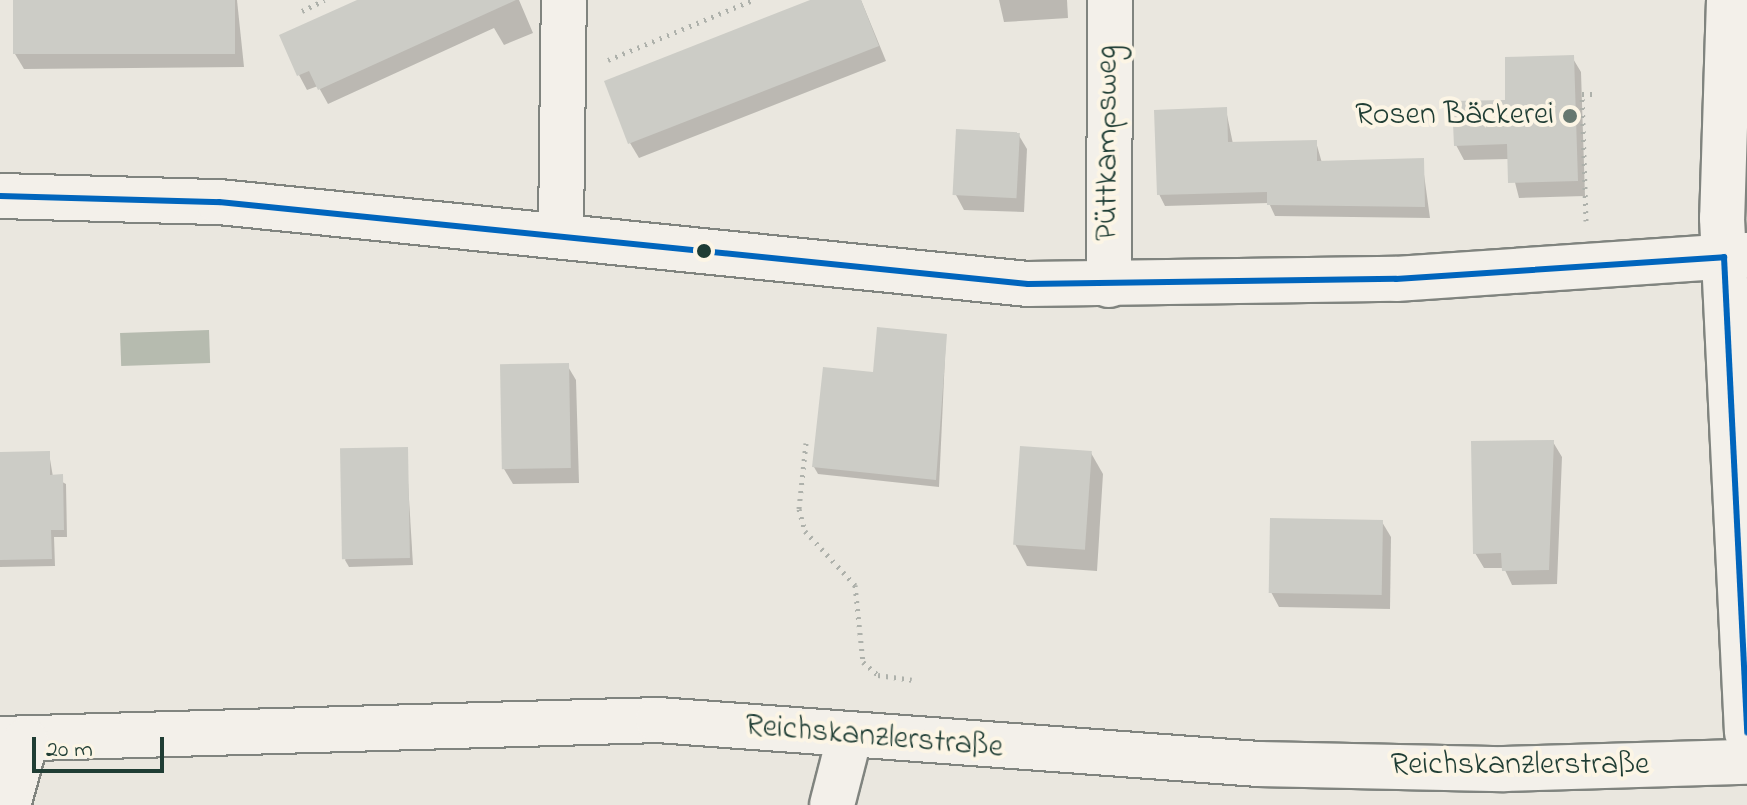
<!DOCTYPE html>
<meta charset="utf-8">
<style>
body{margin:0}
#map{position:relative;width:1747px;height:805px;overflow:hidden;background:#eae7df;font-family:"Indie Flower",sans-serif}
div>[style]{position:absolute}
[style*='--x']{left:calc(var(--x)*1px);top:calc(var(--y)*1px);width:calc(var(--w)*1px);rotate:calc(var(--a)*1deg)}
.water>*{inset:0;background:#b6bbaf;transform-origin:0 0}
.shadow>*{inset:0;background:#0003}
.building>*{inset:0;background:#ccccc6;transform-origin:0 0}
.path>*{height:5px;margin-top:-2.5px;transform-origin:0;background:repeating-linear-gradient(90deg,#aeb1ab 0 2px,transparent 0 8px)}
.roads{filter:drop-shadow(2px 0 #80847f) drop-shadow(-2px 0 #80847f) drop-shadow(0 2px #80847f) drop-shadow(0 -2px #80847f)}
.minor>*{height:44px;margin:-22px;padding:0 22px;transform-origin:22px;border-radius:22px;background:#f3f0ea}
.tertiary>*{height:44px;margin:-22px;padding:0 22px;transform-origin:22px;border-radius:22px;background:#f3f0ea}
.bus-1>*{height:6px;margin:-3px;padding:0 3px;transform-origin:3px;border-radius:3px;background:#0065bd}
.dots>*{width:22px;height:22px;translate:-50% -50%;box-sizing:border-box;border:4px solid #fcf5e5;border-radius:50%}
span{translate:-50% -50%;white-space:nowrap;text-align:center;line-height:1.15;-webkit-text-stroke:8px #fcf5e5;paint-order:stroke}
.poi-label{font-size:32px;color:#1f3d34}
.right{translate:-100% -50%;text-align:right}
.street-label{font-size:32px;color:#1f3d34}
.scale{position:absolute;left:32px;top:737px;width:132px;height:36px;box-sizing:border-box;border:4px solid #1f3d34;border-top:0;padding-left:10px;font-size:24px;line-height:28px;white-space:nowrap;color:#1f3d34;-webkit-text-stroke:6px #fcf5e5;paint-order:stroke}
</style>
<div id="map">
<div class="water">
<div style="left:209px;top:330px;width:33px;height:89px;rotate:88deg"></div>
</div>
<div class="shadow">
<div style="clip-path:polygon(15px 0,237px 0,244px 67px,24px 69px,15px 54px)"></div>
<div style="clip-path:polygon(366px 0,519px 0,533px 33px,504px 45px,494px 28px,328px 104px,318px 86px,307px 90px,299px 75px)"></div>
<div style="clip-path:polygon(816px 0,861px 0,886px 61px,639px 158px,630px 143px)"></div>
<div style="clip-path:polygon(999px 0,1067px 0,1068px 18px,1004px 22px)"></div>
<div style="clip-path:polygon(1572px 57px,1581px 72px,1585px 196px,1519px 198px,1509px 159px,1464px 160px,1456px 145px)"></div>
<div style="clip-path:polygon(1226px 110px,1233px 144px,1316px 142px,1322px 163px,1422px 160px,1430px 218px,1275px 216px,1269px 203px,1165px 206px,1159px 194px)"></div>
<div style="clip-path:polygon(1018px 134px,1027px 149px,1024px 212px,964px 210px,956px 195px)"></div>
<div style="clip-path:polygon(946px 335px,939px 487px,818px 474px,814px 467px,875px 374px)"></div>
<div style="clip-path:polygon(567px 365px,576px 380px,579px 483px,513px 484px,504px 469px)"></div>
<div style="clip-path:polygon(1553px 442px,1562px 457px,1557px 584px,1512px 585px,1504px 568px,1484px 568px,1475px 553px)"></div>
<div style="clip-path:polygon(406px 449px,413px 565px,349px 567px,345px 560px)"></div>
<div style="clip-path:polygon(49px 453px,53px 477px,66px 484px,67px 537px,54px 537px,55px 566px,0 567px,0 454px)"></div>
<div style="clip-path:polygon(1091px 453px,1103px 474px,1097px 571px,1027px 566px,1015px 544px)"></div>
<div style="clip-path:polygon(1382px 522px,1391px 537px,1390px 609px,1279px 607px,1271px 592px)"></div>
</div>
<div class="building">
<div style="left:13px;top:0;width:222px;height:54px"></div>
<div style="clip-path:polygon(357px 0,516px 0,318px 90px,309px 71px,297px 76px,279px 35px)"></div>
<div style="clip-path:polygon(810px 0,861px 0,879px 46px,628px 144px,604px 81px)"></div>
<div style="clip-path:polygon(1574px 55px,1578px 181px,1508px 183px,1507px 144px,1454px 146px,1452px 101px,1505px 100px,1505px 57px)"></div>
<div style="clip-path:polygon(1227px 107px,1228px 142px,1317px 140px,1317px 161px,1424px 158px,1425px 207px,1267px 205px,1267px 192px,1157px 195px,1154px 110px)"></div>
<div style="left:956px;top:129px;width:64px;height:66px;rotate:3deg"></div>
<div style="clip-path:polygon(877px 327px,947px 334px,936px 480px,812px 467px,823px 367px,873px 372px)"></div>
<div style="left:569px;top:363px;width:105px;height:69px;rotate:89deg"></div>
<div style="clip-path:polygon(1554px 440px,1549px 570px,1502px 571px,1501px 553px,1473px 554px,1471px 441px)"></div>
<div style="left:1020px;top:446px;width:72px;height:99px;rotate:4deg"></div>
<div style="left:408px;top:447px;width:111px;height:68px;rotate:89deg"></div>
<div style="clip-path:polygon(50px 451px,50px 475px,63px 474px,64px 530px,51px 530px,52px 559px,0 560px,0 452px)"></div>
<div style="left:1270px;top:518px;width:113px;height:75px;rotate:1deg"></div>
</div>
<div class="path">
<div style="--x:302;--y:11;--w:25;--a:-26"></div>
<div style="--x:608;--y:60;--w:157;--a:-22.5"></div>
<div style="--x:1586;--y:221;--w:127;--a:-91.8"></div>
<div style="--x:1582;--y:94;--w:12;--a:0"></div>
<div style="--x:806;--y:443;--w:66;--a:96.1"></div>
<div style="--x:799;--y:509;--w:23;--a:75"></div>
<div style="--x:805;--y:531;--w:74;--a:47.2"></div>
<div style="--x:855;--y:585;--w:77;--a:84.1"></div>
<div style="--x:863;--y:662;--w:20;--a:41"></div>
<div style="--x:878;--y:675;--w:34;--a:8"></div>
</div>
<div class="roads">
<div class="minor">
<div style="--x:1729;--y:0;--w:218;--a:91.8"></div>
<div style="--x:1722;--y:218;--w:515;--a:87.22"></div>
<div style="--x:561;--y:231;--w:231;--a:-89.3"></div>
<div style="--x:1109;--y:285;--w:285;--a:-89.8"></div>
<div style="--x:0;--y:739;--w:658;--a:-1.65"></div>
<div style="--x:658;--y:720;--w:602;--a:4.19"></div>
<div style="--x:1258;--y:764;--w:246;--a:1.2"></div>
<div style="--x:1504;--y:769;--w:243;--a:-1.7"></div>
<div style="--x:8;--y:805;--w:67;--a:-74.5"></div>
<div style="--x:832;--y:805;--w:68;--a:-75.6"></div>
</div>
<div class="tertiary">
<div style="--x:0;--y:196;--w:219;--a:1.6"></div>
<div style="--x:219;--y:202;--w:813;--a:5.79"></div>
<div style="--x:1028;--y:284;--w:368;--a:-0.8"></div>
<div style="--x:1396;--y:279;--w:352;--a:-3.9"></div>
</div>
</div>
<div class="bus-1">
<div style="--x:0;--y:196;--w:219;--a:1.6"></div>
<div style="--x:219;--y:202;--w:813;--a:5.79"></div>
<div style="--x:1028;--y:284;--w:368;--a:-0.8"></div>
<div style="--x:1396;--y:279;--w:329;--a:-3.8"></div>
<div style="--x:1724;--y:257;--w:476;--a:87.2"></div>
</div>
<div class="dots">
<div style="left:1570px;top:116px;background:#667870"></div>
<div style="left:704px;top:251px;background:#1f3d34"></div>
</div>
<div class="poi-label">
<span class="right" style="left:1554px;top:116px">Rosen Bäckerei</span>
</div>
<div class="street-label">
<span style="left:1109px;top:143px;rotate:-90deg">Püttkampsweg</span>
<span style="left:874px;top:738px;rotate:5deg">Reichskanzlerstraße</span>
<span style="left:1520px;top:766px">Reichskanzlerstraße</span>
</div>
<div class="scale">20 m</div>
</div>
